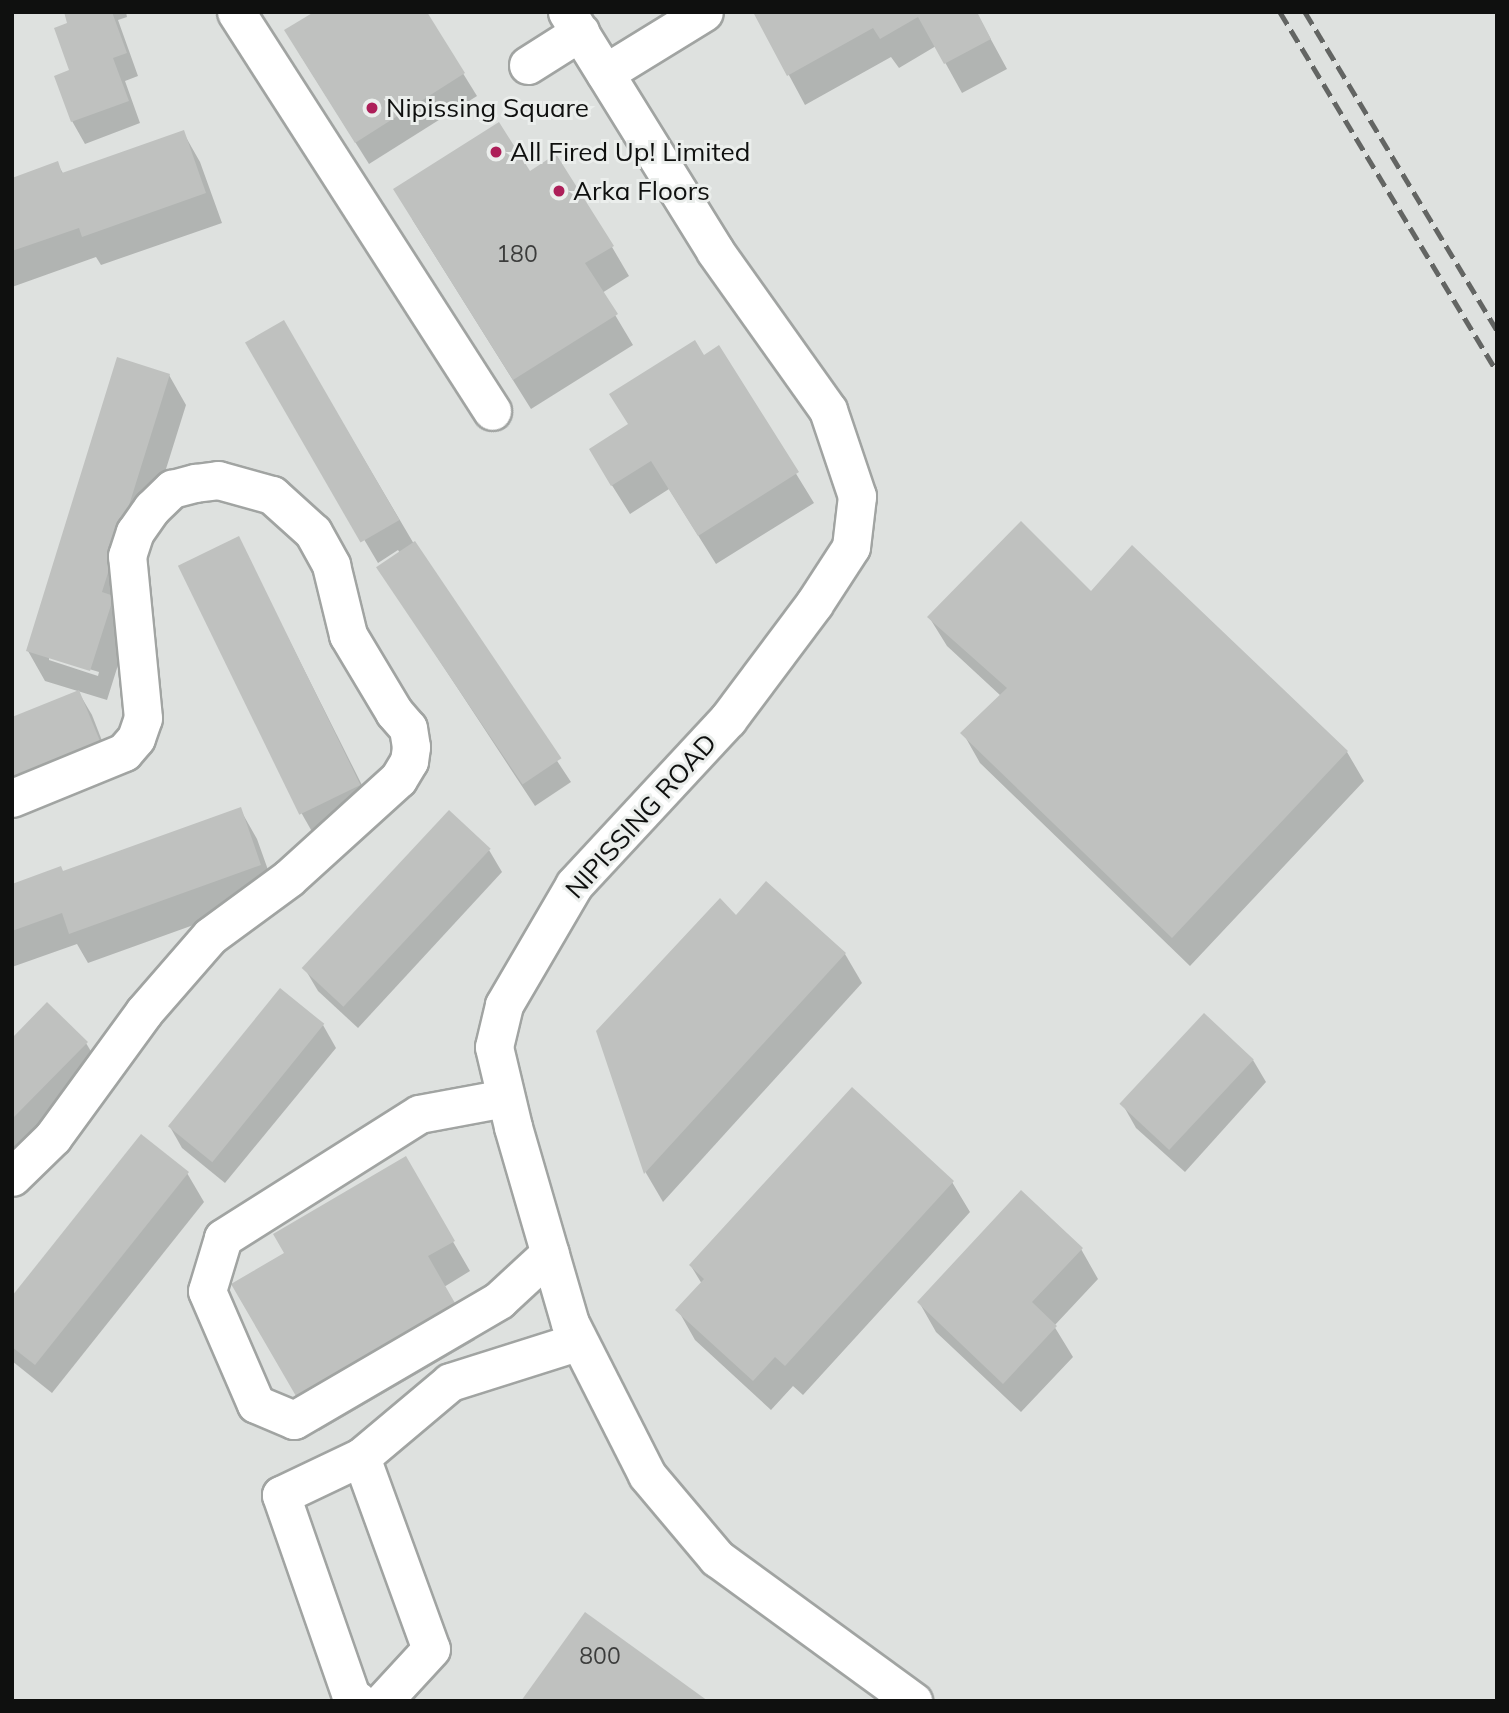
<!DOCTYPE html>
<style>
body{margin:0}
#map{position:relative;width:1509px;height:1713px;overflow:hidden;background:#dee1df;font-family:Mulish,sans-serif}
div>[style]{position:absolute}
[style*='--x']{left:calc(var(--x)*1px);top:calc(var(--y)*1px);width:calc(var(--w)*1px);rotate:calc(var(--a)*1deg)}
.shadow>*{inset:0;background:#0003}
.building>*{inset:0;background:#bfc1bf;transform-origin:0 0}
.roads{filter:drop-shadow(2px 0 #a1a4a2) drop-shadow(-2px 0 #a1a4a2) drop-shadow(0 2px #a1a4a2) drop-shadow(0 -2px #a1a4a2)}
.minor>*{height:37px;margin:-18.5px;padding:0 18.5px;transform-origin:18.5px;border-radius:18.5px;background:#fff}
.rail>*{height:5px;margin-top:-2.5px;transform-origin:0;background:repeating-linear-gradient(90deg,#636563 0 14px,transparent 0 21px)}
.dots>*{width:19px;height:19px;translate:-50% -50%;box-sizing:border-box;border:4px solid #ebeeec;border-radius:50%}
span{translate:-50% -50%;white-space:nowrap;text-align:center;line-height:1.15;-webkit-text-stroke:6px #ebeeec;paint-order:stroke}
.number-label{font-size:23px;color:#3b3c3b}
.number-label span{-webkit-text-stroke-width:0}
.poi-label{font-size:26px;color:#0f100f}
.left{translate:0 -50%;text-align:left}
.street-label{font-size:26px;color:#0f100f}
.frame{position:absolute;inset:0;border:14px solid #0f100f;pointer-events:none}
</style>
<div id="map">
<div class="shadow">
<div style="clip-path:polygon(66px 12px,126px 12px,127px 17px,118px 20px,138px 76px,125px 81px,140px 123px,85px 144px,72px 121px,70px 24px)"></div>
<div style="clip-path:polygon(425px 12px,477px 96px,369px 164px,299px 53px)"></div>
<div style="clip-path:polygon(755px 12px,976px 12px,1007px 69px,962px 93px,936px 46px,899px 68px,891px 57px,805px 105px)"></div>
<div style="clip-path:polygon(183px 132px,200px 162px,222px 223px,101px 265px,96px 257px,12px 287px,12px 179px,57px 163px,64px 175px)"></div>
<div style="clip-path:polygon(529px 174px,612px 247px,629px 276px,602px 293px,633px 345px,531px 409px,412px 219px)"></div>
<div style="clip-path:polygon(283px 322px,414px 544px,571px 782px,535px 806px,378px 567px,400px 553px,398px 550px,378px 563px,248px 343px)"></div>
<div style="clip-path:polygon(719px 348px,814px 503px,716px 564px,669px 489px,630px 514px,608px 479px,703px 358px)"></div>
<div style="clip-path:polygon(evenodd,169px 375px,186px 405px,121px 613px,130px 627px,107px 700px,45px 681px,28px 651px,169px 375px,49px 657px,99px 672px,98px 676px,49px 660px,49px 657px)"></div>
<div style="clip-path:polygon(238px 538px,377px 815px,319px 844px,302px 814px)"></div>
<div style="clip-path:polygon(929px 617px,1347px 752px,1364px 781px,1190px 966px,980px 763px,963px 733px,1001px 696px,947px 646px)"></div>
<div style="clip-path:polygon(79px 693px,92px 715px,113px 769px,12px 809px)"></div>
<div style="clip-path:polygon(240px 809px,257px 839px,277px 895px,88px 963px,77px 944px,12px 967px,12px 885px,63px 872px)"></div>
<div style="clip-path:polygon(489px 850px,502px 872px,358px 1028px,318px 991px,305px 969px)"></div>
<div style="clip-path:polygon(736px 917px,845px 954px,862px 983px,663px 1202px,646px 1173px,598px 1031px)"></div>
<div style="clip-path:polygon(323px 1025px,336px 1048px,225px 1183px,182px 1148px,169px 1125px)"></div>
<div style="clip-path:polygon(12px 1040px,86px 1043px,99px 1065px,12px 1154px)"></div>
<div style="clip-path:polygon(1253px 1060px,1266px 1082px,1185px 1172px,1136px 1128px,1123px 1105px)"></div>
<div style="clip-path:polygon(405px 1159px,470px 1271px,444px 1287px,475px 1340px,319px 1431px,234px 1285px,287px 1254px)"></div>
<div style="clip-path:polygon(187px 1173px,204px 1202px,52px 1393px,12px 1361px,12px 1299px)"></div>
<div style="clip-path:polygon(952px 1182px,970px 1212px,803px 1395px,793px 1386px,771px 1410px,695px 1340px,678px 1310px,702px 1284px,691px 1266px)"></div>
<div style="clip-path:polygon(1081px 1249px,1098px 1279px,1054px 1326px,1073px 1357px,1021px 1412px,936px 1332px,919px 1302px)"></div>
</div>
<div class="building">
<div style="clip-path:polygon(64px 12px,112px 12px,127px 53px,113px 58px,129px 101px,71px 122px,54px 76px,69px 70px,54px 28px,67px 23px)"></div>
<div style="clip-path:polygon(314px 12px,427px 12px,465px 73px,355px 143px,284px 30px)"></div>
<div style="clip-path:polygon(753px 12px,977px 12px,991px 39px,944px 64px,918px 17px,880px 39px,873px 28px,787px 76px)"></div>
<div style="clip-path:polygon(499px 122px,530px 171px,556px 154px,614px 246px,585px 263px,618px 314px,513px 380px,393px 189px)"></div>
<div style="clip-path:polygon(184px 130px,206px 193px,82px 237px,79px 228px,12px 251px,12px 178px,58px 161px,62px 173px)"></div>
<div style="left:284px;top:320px;width:231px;height:45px;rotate:60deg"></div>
<div style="clip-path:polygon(695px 340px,704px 355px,719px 345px,799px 472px,698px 536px,651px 461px,611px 486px,589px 449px,628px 424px,609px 394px)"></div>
<div style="clip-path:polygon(117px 357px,170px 374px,102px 592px,114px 596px,90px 671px,26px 651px)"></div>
<div style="clip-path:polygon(1021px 521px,1091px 591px,1132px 545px,1348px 751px,1172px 938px,960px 733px,1007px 688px,927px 617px)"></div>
<div style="left:239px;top:536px;width:277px;height:68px;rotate:64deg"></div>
<div style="left:415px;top:541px;width:262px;height:47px;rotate:56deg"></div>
<div style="clip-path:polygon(79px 690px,102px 746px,12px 781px,12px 717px)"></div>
<div style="clip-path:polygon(241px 807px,261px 865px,69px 934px,62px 913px,12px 931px,12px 884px,61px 866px,63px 871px)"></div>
<div style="left:449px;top:810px;width:57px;height:216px;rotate:43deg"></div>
<div style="clip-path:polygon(766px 881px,846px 953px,644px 1174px,596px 1031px,720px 898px,736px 915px)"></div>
<div style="left:280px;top:988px;width:57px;height:178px;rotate:39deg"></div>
<div style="clip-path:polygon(47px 1002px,88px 1042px,12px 1119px,12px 1038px)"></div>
<div style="left:1204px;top:1013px;width:68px;height:124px;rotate:43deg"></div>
<div style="clip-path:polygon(852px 1087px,954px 1181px,785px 1366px,775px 1357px,753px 1381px,675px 1310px,704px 1279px,689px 1265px)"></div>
<div style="clip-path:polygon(141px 1134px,189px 1172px,35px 1365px,12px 1347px,12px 1296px)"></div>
<div style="clip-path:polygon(406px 1156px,455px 1241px,428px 1256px,459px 1310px,300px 1403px,231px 1284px,284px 1253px,273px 1234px)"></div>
<div style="clip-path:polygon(1021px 1190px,1083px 1248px,1032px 1302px,1057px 1326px,1003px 1384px,917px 1302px)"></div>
<div style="clip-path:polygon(585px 1612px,708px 1701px,521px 1701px)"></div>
</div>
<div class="roads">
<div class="minor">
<div style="--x:236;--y:12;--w:474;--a:57.3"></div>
<div style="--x:567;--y:12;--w:281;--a:58.2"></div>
<div style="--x:715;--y:251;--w:195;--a:54.6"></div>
<div style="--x:828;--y:410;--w:91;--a:71.4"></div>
<div style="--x:857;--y:496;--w:51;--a:96.7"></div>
<div style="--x:851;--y:547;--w:68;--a:123"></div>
<div style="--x:814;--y:604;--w:144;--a:126.8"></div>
<div style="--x:728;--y:719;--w:226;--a:132.9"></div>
<div style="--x:574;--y:885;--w:139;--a:120.3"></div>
<div style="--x:504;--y:1005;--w:43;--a:103.4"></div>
<div style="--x:494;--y:1047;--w:82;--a:76.6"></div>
<div style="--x:513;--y:1127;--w:204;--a:73.8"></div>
<div style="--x:570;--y:1323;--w:170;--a:63.1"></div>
<div style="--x:647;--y:1475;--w:109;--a:49.9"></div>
<div style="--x:717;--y:1558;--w:243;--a:36.1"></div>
<div style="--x:528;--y:65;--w:62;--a:-32.4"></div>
<div style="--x:605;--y:73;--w:116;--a:-31.6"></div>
<div style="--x:12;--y:798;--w:121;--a:-22.3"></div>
<div style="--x:124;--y:752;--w:18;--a:-49"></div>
<div style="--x:136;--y:738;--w:21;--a:-71"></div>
<div style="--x:143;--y:718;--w:163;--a:-95.6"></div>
<div style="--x:127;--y:556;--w:25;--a:-72"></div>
<div style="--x:135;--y:532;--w:29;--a:-55"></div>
<div style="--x:152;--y:508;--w:28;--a:-44"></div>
<div style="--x:172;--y:489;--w:24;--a:-15"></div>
<div style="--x:195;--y:483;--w:23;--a:-7"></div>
<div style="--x:218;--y:480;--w:56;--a:15.5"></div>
<div style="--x:272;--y:495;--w:55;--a:42.1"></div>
<div style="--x:313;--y:532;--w:38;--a:61"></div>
<div style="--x:331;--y:565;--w:72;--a:76.3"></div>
<div style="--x:348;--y:635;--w:90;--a:59.1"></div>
<div style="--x:394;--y:712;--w:21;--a:49"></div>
<div style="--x:408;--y:728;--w:19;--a:81"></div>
<div style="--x:411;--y:747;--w:14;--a:98"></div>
<div style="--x:409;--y:761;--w:21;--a:121"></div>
<div style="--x:398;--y:779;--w:147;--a:137.8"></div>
<div style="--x:289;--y:878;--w:98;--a:143.7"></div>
<div style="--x:210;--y:936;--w:101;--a:131"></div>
<div style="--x:144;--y:1012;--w:155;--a:126.1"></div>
<div style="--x:53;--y:1137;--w:57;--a:135.7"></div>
<div style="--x:505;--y:1098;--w:87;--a:169.5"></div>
<div style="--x:419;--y:1114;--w:232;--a:147.7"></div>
<div style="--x:223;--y:1238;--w:55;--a:106.8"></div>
<div style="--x:207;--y:1291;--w:123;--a:66.6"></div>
<div style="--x:256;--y:1404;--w:41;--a:22.8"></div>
<div style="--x:294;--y:1420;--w:238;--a:-30.3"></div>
<div style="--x:499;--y:1300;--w:69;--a:-42.7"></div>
<div style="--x:361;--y:1457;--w:204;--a:70"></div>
<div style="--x:431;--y:1649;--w:71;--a:132.7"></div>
<div style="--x:358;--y:1701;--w:9;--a:-144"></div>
<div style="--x:351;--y:1696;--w:213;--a:-109.2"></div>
<div style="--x:281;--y:1495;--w:89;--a:-25.4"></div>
<div style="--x:361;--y:1457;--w:116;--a:-40.1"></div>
<div style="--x:450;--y:1382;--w:133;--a:-17.5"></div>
</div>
</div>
<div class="rail">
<div style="--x:1280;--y:12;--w:420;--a:58.9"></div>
<div style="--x:1305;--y:12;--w:371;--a:58.9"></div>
</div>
<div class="dots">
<div style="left:372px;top:108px;background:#ad1f59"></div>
<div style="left:496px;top:152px;background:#ad1f59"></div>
<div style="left:559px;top:191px;background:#ad1f59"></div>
</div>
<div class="number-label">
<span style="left:517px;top:254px">180</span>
<span style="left:600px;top:1656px">800</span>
</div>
<div class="poi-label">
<span class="left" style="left:386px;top:108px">Nipissing Square</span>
<span class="left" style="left:510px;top:152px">All Fired Up! Limited</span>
<span class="left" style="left:573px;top:191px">Arka Floors</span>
</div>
<div class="street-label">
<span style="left:641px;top:816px;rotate:-48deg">NIPISSING ROAD</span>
</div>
<div class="frame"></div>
</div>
